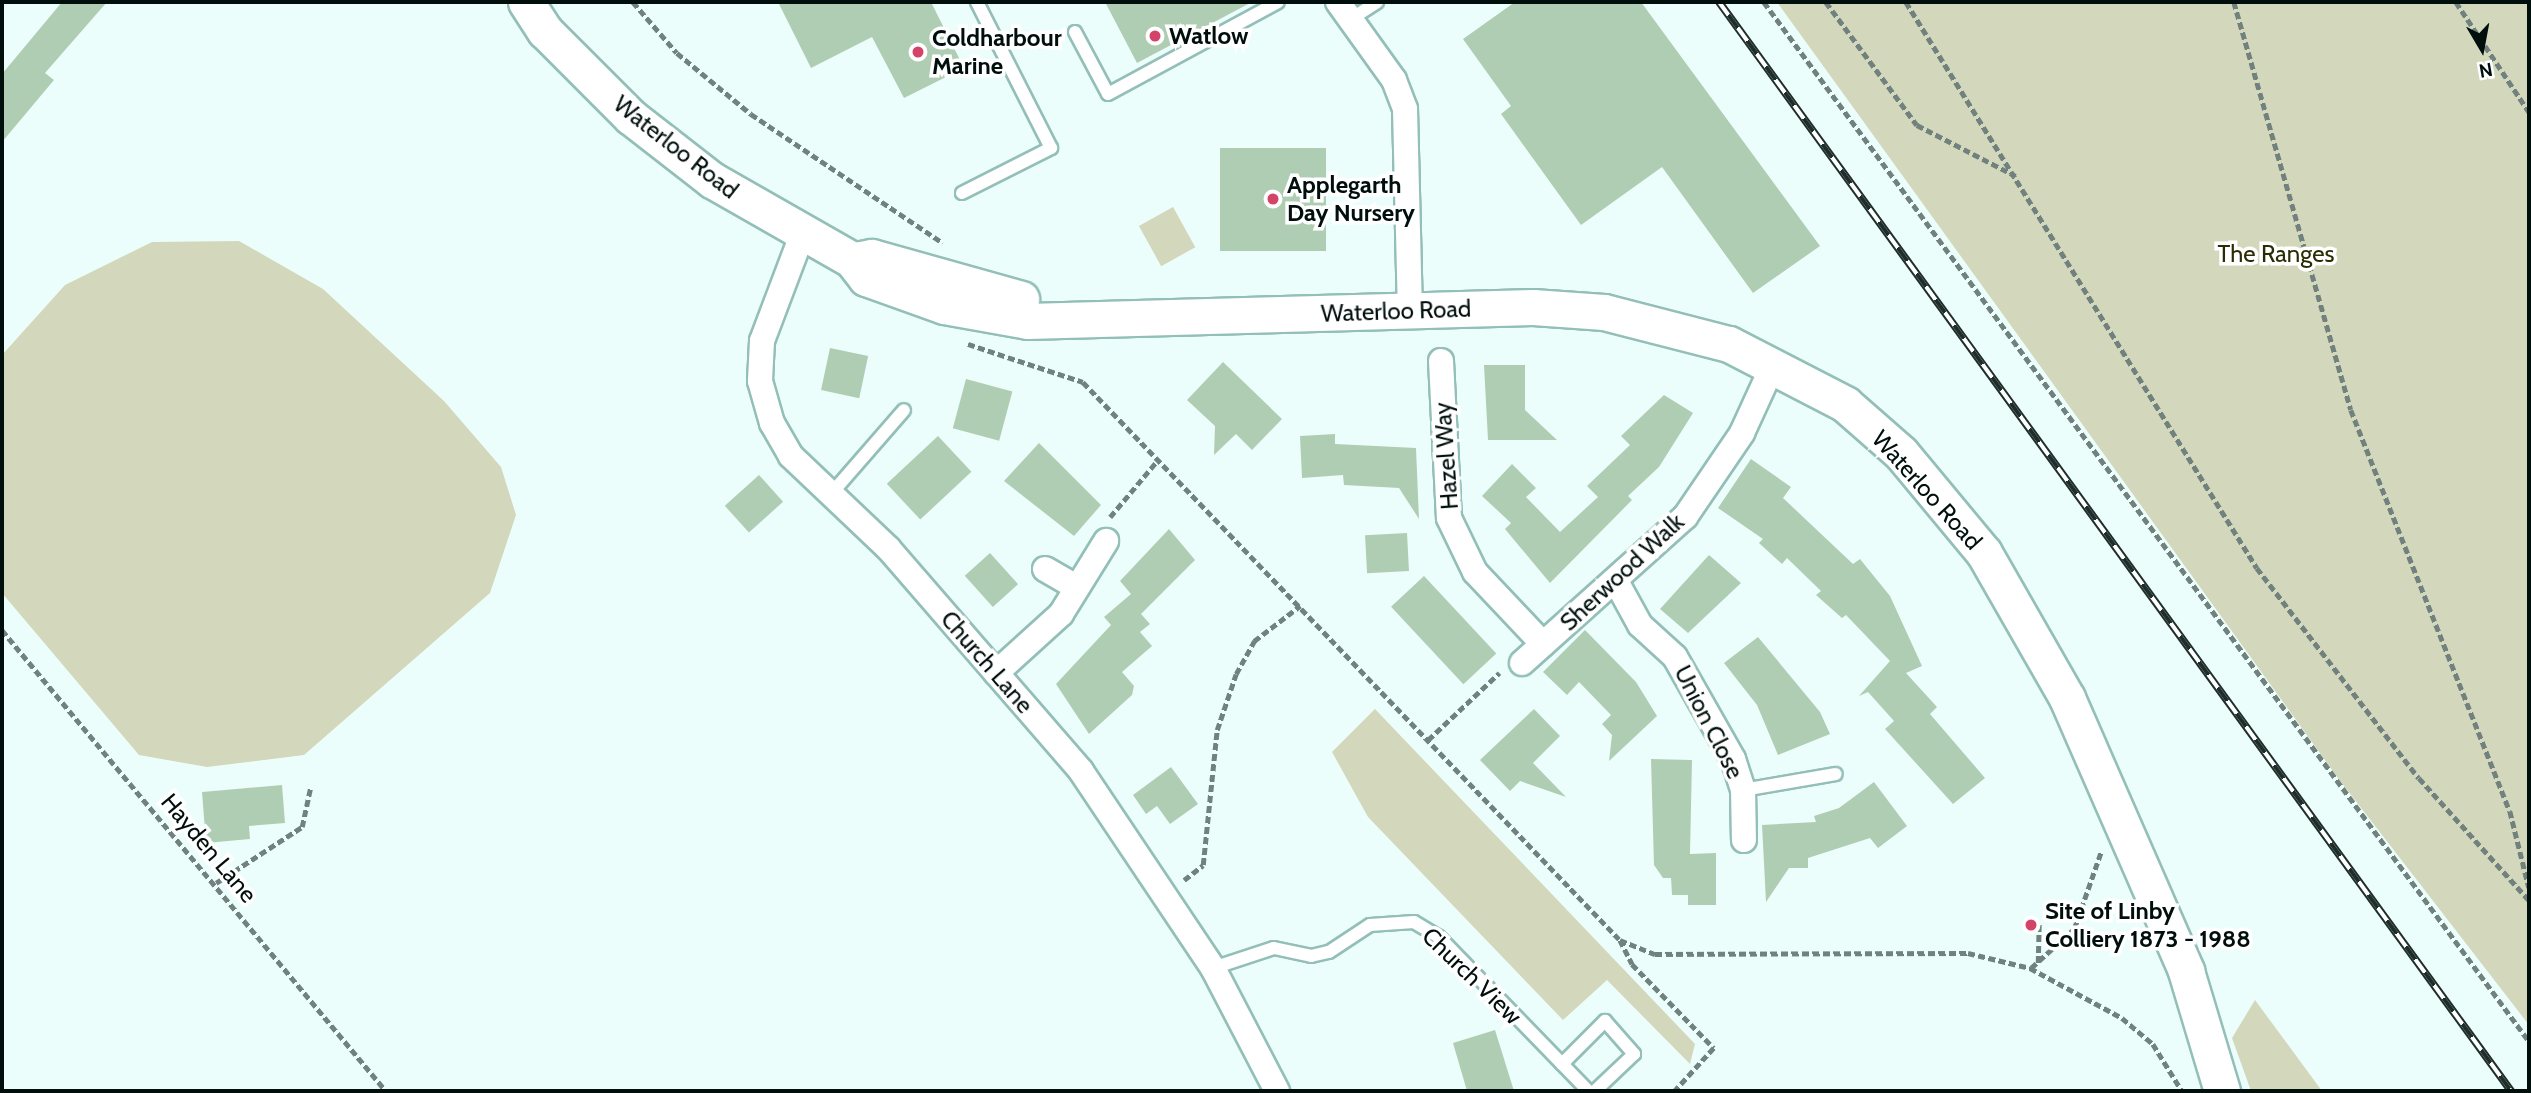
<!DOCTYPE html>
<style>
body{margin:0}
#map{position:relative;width:2531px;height:1093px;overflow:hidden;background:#ecfefb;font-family:Cabin,sans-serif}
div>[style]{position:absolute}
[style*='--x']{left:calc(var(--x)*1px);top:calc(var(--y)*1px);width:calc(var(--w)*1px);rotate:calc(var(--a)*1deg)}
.green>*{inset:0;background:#d3d7bb;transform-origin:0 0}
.building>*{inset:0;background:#afcdb3;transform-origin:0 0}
.path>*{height:4.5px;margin-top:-2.25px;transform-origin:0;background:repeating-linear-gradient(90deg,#71817e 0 7px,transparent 0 10.5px)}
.roads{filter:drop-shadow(2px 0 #93bfb8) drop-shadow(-2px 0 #93bfb8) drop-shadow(0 2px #93bfb8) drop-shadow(0 -2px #93bfb8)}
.lane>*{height:12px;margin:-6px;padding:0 6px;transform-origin:6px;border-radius:6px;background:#fff}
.street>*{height:24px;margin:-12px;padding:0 12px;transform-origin:12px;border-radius:12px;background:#fff}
.secondary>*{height:35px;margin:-17.5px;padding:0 17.5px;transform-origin:17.5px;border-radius:17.5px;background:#fff}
.rail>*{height:8px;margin-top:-4px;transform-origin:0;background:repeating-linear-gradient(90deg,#fff 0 16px,#202e2b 0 32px);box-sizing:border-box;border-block:2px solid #202e2b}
.dots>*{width:19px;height:19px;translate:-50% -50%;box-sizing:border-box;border:4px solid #fff;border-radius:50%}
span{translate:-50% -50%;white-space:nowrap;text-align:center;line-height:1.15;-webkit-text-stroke:7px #fff;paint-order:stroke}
.poi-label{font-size:24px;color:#010f0c;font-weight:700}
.left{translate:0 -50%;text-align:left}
.street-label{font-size:24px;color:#010f0c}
.park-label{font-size:24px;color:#2a2d04}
.frame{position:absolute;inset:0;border:4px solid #010f0c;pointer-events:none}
.north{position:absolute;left:2447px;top:14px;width:70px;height:70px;-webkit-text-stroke:5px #fff;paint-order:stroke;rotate:170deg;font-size:19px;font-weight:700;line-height:28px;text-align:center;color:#010f0c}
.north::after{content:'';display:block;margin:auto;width:24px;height:32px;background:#010f0c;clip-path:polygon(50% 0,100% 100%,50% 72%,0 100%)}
</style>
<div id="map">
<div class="green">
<div style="clip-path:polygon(1777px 2px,2529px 2px,2529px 1025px,2338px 778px)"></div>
<div style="left:1173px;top:207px;width:46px;height:39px;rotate:61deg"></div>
<div style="clip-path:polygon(239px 241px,323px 289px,444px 401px,501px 467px,516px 515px,490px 593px,304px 755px,207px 767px,139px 755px,2px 593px,2px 355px,65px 285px,152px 242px)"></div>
<div style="clip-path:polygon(1375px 709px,1695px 1044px,1690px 1064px,1607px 980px,1563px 1020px,1368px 817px,1332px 752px)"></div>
<div style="clip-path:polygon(2255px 1000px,2322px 1091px,2251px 1091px,2232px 1038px)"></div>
</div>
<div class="building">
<div style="clip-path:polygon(62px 2px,107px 2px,45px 73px,54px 80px,2px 142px,2px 74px)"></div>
<div style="clip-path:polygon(778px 2px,931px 2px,964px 68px,904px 98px,872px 37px,811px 68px)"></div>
<div style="clip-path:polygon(1105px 2px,1252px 2px,1137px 63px)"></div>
<div style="clip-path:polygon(1515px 2px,1641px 2px,1820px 246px,1753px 293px,1662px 167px,1581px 225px,1501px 114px,1511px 106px,1463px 39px)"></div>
<div style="left:1220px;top:148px;width:106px;height:103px"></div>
<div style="left:830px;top:348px;width:39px;height:43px;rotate:12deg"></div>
<div style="clip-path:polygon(1223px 362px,1282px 419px,1252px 450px,1236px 434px,1214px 455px,1215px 426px,1187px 400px)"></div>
<div style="clip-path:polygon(1484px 365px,1525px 365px,1525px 410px,1557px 440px,1488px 440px)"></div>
<div style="left:966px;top:379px;width:48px;height:51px;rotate:15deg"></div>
<div style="clip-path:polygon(1664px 395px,1693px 413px,1659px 467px,1628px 496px,1632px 500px,1550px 583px,1505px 529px,1511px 523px,1482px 496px,1512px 464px,1536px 488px,1526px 497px,1560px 532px,1598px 497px,1587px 486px,1630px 445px,1621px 436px)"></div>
<div style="clip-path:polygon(1335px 434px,1335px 444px,1416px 448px,1419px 519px,1399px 488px,1344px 485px,1343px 475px,1302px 478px,1300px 436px)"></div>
<div style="left:938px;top:436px;width:49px;height:70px;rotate:47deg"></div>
<div style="clip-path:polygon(1039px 443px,1101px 505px,1074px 536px,1004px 481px)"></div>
<div style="clip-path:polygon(1751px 459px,1791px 487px,1783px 498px,1853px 564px,1860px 559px,1890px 596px,1922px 666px,1906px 673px,1937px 707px,1930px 714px,1985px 778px,1953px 804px,1885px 729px,1894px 721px,1868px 692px,1859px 696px,1890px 661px,1846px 615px,1842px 618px,1816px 595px,1821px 591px,1787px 558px,1782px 564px,1759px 543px,1763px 539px,1718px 508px)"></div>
<div style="left:759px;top:475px;width:36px;height:46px;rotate:48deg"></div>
<div style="clip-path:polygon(1169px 529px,1195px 560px,1141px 614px,1150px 624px,1140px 632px,1152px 646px,1122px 672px,1134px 686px,1132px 695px,1089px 734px,1056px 684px,1111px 625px,1104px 617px,1131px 594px,1120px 581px)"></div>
<div style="left:1407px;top:533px;width:38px;height:42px;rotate:87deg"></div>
<div style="left:990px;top:553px;width:42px;height:34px;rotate:48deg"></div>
<div style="clip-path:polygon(1709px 555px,1741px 583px,1688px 633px,1660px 609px)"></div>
<div style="left:1424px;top:576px;width:106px;height:45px;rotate:47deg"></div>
<div style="clip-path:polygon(1585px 630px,1636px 682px,1657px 716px,1609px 761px,1612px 735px,1602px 724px,1611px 715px,1579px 682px,1567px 695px,1543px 672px)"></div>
<div style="clip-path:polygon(1758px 637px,1820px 712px,1830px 734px,1778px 755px,1757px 705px,1724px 663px)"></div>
<div style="clip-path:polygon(1534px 709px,1560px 736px,1533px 763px,1566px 797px,1520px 781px,1510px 791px,1480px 760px)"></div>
<div style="clip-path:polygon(1651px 759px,1692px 760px,1690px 854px,1716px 853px,1716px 905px,1688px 905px,1688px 895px,1672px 895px,1671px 878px,1663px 878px,1654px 865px)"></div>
<div style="clip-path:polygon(1171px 767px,1198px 804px,1170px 824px,1157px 806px,1146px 814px,1133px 795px)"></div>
<div style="clip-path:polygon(1874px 782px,1907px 826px,1878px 848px,1870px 838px,1808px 858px,1808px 868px,1789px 868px,1766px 902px,1762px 825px,1816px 822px,1814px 816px,1839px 808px)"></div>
<div style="clip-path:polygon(282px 785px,285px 823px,249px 826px,250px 839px,206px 843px,202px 792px)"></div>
<div style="clip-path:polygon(1495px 1030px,1514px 1091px,1467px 1091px,1453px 1043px)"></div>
</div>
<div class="path">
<div style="--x:633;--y:2;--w:67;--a:49.2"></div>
<div style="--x:677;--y:53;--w:96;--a:39.5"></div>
<div style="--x:751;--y:114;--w:231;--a:33.9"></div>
<div style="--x:1764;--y:2;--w:1290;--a:53.64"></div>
<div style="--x:1826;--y:2;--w:153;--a:53.5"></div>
<div style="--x:1917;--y:125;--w:111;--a:27.3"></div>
<div style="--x:1906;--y:2;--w:666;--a:58.2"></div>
<div style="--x:2257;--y:568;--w:265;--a:52.4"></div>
<div style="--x:2419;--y:778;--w:164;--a:48"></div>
<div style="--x:2234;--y:2;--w:424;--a:74"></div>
<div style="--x:2351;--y:410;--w:431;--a:68.4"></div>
<div style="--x:2510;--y:811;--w:79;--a:76.1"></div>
<div style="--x:2456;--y:2;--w:132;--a:56.4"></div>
<div style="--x:968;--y:344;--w:121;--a:18.3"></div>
<div style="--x:1083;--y:382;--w:774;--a:46.1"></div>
<div style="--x:1620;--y:940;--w:27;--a:63"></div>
<div style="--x:1632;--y:964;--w:117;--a:45.7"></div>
<div style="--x:1714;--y:1048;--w:58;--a:132.2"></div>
<div style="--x:1110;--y:517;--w:73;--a:-50"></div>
<div style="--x:2;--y:630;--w:600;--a:50.21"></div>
<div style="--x:1428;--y:740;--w:98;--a:-43.3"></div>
<div style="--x:1184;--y:880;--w:24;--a:-38"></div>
<div style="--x:1203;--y:865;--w:136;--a:-84.1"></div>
<div style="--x:1217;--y:730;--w:59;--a:-71.3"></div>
<div style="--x:1236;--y:674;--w:38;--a:-61"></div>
<div style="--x:1254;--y:641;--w:58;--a:-37.3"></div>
<div style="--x:216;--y:883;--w:103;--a:-33.1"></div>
<div style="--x:302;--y:827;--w:40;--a:-78"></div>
<div style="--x:1620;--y:940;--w:38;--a:22"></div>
<div style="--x:1655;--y:954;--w:313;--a:-0.2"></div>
<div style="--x:1968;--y:953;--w:64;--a:13.6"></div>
<div style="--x:2030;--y:968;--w:105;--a:28.5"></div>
<div style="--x:2122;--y:1018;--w:40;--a:40"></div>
<div style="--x:2153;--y:1044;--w:55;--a:58.3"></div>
<div style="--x:2038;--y:963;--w:41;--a:-88.6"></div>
<div style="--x:2031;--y:968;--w:58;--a:-42.2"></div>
<div style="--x:2074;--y:929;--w:82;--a:-70.7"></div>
</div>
<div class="roads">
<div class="lane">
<div style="--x:1351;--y:19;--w:31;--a:-33"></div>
<div style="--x:1075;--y:32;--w:70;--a:62"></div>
<div style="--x:1108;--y:94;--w:193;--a:-28.4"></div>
<div style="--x:962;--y:193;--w:100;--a:-26.8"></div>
<div style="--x:1051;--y:148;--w:164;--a:-116.9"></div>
<div style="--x:831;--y:494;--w:111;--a:-49"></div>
<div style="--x:1743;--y:790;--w:94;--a:-9.8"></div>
<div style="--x:1213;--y:968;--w:64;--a:-18.2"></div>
<div style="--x:1274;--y:948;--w:38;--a:12"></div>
<div style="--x:1311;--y:956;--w:18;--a:-13"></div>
<div style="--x:1329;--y:952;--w:49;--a:-33.4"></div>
<div style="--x:1370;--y:925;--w:44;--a:-3.9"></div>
<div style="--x:1414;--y:922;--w:29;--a:31"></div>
<div style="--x:1439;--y:937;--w:214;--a:45.9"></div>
<div style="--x:1562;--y:1064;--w:61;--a:-45"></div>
<div style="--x:1605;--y:1021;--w:44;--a:48.7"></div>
<div style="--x:1634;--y:1054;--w:54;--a:136.5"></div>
</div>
<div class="street">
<div style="--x:1338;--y:2;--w:96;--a:54.3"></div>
<div style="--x:1394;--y:80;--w:31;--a:69"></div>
<div style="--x:1405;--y:109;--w:202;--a:88.6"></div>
<div style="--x:802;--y:235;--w:113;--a:110.7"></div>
<div style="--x:762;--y:341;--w:40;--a:92.9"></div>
<div style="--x:760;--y:381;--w:44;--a:74.1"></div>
<div style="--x:772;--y:423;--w:38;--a:60"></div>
<div style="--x:791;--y:456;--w:134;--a:43.5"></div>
<div style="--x:888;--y:548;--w:295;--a:49.1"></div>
<div style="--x:1081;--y:771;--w:237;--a:56.2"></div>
<div style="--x:1213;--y:968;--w:139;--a:62.5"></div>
<div style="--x:1441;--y:361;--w:157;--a:87.1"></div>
<div style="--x:1449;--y:518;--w:60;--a:64.3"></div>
<div style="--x:1475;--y:572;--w:99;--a:46.6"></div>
<div style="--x:1045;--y:569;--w:32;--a:30"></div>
<div style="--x:1617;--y:583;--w:48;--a:61.3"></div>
<div style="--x:1640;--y:625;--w:47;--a:42.4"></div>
<div style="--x:1675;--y:657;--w:117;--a:60.4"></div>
<div style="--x:1733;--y:759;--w:33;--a:72"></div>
<div style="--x:1743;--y:790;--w:50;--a:88.9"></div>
<div style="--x:1522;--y:663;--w:219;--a:-41.9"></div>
<div style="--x:1685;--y:517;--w:102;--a:-55.8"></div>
<div style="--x:1742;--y:433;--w:77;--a:-65.4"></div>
<div style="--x:996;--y:673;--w:88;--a:-42.2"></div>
<div style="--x:1061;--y:614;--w:86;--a:-58.3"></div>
</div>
<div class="secondary">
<div style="--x:526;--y:2;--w:35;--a:57"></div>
<div style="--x:545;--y:31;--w:122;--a:45"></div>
<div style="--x:631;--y:117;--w:103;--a:37.9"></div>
<div style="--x:712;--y:180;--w:161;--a:29.7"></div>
<div style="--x:852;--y:260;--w:23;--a:52"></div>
<div style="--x:866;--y:278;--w:83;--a:19.7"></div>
<div style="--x:944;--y:306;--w:84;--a:10.2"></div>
<div style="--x:1027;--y:321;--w:506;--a:-1.58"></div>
<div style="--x:1533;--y:307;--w:71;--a:4"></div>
<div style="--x:1604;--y:312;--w:129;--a:14.4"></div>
<div style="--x:1729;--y:344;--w:131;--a:27.3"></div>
<div style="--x:1845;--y:404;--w:74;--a:41.2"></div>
<div style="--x:1901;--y:453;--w:130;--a:50.3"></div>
<div style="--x:1984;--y:553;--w:167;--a:60.2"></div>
<div style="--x:2067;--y:698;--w:298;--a:66.4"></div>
<div style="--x:2186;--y:971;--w:125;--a:73.3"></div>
<div style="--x:855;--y:260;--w:17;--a:-10"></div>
<div style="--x:872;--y:257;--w:155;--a:15.7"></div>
</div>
</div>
<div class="rail">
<div style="--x:1719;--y:2;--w:1347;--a:53.97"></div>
</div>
<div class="dots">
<div style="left:1155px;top:36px;background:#d44468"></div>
<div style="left:918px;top:52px;background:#d44468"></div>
<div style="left:1273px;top:199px;background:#d44468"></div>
<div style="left:2031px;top:925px;background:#d44468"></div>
</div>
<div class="poi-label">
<span class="left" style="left:1169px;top:36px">Watlow</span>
<span class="left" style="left:932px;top:52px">Coldharbour<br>Marine</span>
<span class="left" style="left:1287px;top:199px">Applegarth<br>Day Nursery</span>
<span class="left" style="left:2045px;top:925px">Site of Linby<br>Colliery 1873 - 1988</span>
</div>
<div class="street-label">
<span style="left:676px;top:147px;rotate:38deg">Waterloo Road</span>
<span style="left:1396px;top:311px;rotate:-2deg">Waterloo Road</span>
<span style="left:1446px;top:456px;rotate:-94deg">Hazel Way</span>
<span style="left:1927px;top:490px;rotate:48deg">Waterloo Road</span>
<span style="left:1622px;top:572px;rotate:-43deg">Sherwood Walk</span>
<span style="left:987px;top:662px;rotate:49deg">Church Lane</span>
<span style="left:1709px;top:722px;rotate:63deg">Union Close</span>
<span style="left:209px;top:848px;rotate:50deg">Hayden Lane</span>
<span style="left:1472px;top:976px;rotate:44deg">Church View</span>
</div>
<div class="park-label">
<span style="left:2276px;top:254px">The Ranges</span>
</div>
<div class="frame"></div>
<div class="north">N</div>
</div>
